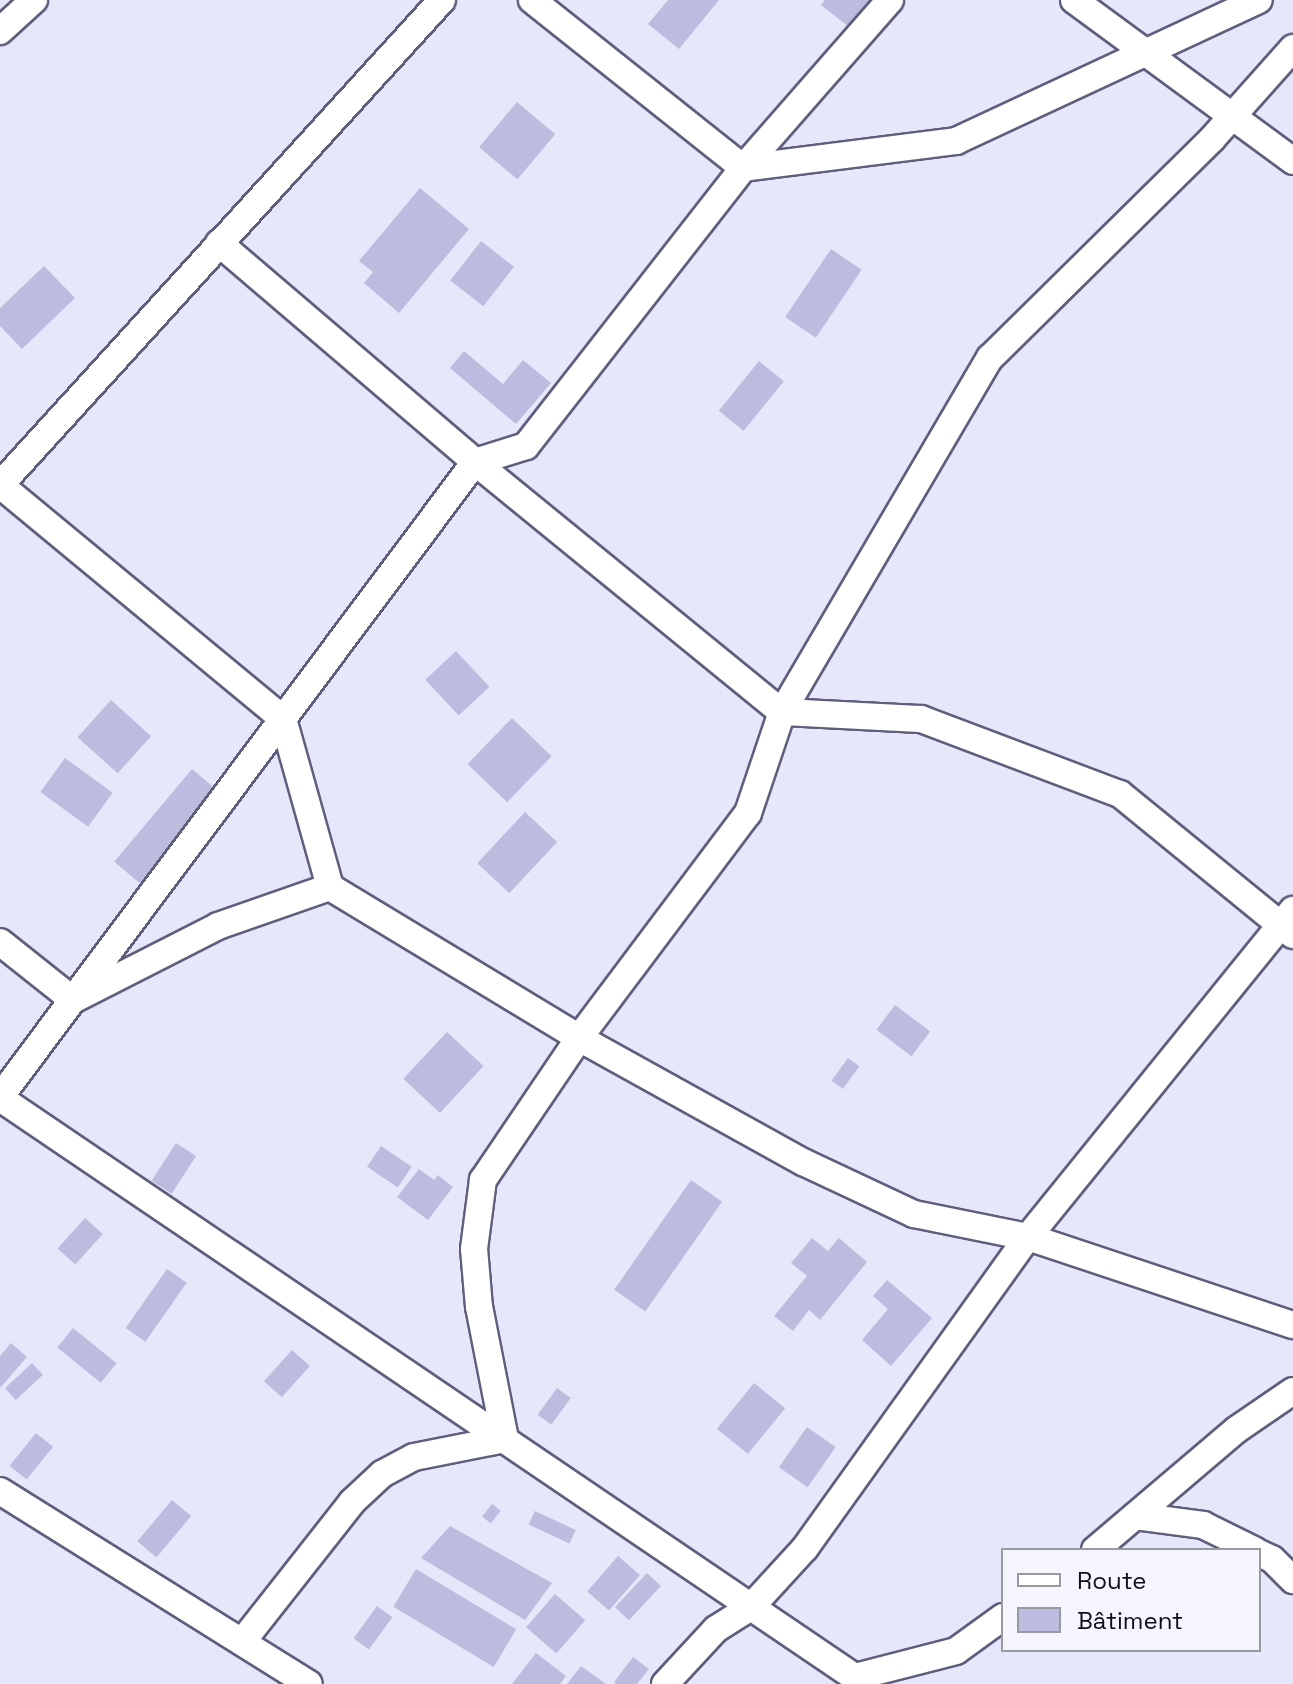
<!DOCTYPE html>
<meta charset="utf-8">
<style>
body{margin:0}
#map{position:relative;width:1293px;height:1684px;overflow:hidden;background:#e7e7fc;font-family:"Space Grotesk",sans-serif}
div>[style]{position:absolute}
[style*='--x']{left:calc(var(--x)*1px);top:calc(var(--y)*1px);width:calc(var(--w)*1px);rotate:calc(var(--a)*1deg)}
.building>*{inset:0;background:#bcbcde;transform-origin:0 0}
.roads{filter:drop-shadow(2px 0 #5f5e7d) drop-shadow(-2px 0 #5f5e7d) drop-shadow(0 2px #5f5e7d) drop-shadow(0 -2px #5f5e7d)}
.street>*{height:26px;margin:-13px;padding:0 13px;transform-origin:13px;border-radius:13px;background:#fff}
span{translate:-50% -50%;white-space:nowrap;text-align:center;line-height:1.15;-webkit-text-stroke:7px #f5f6fd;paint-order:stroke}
.legend{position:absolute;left:1001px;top:1548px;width:260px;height:104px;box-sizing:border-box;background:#f5f6fd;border:2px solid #9999a2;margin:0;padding:10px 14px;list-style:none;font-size:24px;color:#0e0e1a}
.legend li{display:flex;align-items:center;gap:16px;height:40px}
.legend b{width:40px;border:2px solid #9999a2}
</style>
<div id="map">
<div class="building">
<div style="clip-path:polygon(668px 0,719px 0,679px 49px,648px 24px)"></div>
<div style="clip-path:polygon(825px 0,870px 0,849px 27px,821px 5px)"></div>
<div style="left:517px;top:102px;width:50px;height:59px;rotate:40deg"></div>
<div style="clip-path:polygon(420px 188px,469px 229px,399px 313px,364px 283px,373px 272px,359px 261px)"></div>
<div style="left:481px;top:241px;width:42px;height:50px;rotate:38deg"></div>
<div style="left:831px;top:249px;width:37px;height:82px;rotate:34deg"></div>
<div style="clip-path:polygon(44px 266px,75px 298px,22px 349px,0 326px,0 308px)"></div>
<div style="clip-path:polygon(464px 351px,503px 384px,523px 360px,551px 383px,516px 424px,450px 368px)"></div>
<div style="left:759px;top:361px;width:32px;height:64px;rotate:39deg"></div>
<div style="left:456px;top:651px;width:49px;height:42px;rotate:47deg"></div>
<div style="left:111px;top:700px;width:54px;height:50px;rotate:42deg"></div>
<div style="left:512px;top:718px;width:55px;height:64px;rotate:44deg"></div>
<div style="left:65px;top:758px;width:59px;height:42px;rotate:36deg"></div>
<div style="left:192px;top:769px;width:42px;height:121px;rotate:40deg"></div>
<div style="left:525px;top:812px;width:44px;height:70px;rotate:43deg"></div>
<div style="left:895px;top:1005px;width:44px;height:31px;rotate:37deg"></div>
<div style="left:447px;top:1032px;width:50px;height:64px;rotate:43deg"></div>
<div style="left:848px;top:1058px;width:14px;height:28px;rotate:36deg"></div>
<div style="left:176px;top:1143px;width:24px;height:45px;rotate:33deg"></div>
<div style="left:381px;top:1146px;width:37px;height:25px;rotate:34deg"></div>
<div style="clip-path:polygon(419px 1169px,434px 1180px,438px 1175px,453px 1187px,428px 1220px,397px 1197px)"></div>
<div style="left:691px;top:1180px;width:38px;height:134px;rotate:35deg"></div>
<div style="left:85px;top:1218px;width:24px;height:41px;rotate:42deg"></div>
<div style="clip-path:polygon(812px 1238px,828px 1251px,839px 1238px,867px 1262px,820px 1320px,809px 1310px,793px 1331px,774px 1316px,807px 1276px,791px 1263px)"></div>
<div style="left:167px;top:1269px;width:24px;height:72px;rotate:35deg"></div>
<div style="clip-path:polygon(887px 1280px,932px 1318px,891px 1366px,862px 1340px,888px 1309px,873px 1296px)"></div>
<div style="left:73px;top:1328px;width:56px;height:25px;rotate:39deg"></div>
<div style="clip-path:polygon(11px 1343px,27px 1357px,0 1388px,0 1356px)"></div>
<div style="left:292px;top:1350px;width:24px;height:42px;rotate:42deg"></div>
<div style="left:32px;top:1363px;width:16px;height:37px;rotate:47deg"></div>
<div style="left:754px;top:1383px;width:40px;height:59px;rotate:39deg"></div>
<div style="left:557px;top:1388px;width:17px;height:33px;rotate:36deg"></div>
<div style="left:807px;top:1427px;width:35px;height:49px;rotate:35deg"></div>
<div style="left:36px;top:1433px;width:22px;height:42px;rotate:39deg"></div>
<div style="left:172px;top:1500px;width:25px;height:54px;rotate:40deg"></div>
<div style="left:492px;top:1504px;width:11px;height:16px;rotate:38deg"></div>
<div style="left:535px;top:1511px;width:45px;height:15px;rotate:25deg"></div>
<div style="clip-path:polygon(450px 1526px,552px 1583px,525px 1620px,421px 1558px)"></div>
<div style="left:618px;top:1556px;width:29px;height:47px;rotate:41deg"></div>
<div style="left:416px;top:1569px;width:117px;height:44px;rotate:31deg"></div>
<div style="left:647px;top:1573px;width:19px;height:47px;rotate:43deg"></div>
<div style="left:555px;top:1594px;width:40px;height:44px;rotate:41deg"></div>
<div style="left:377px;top:1606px;width:19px;height:40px;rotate:36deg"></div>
<div style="clip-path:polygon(536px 1653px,566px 1676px,560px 1684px,512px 1684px)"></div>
<div style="clip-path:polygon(633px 1657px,649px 1669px,637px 1684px,616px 1684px,614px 1682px)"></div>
<div style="clip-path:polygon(581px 1666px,606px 1684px,567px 1684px)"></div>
</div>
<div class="roads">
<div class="street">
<div style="--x:532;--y:0;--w:270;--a:38.5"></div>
<div style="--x:743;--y:168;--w:215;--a:-7.2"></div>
<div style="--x:956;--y:141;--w:334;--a:-25"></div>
<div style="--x:1074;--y:0;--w:272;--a:36.3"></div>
<div style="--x:0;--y:31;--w:46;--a:-42.4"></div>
<div style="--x:219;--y:243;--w:337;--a:40.5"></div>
<div style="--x:475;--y:462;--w:396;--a:39.2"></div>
<div style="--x:782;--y:712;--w:139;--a:2.9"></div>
<div style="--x:921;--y:719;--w:213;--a:20.7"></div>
<div style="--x:1120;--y:794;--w:223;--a:39.2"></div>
<div style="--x:330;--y:887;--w:174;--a:-105.6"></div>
<div style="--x:283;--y:719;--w:367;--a:-140.4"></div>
<div style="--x:0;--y:485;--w:656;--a:-47.66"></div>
<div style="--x:0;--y:942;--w:93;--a:38.5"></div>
<div style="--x:73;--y:1000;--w:163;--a:-27"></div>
<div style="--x:218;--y:926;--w:119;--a:-19.2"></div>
<div style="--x:330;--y:887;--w:291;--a:31.2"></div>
<div style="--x:579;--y:1038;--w:256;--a:29"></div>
<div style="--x:803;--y:1162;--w:123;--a:25.1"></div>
<div style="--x:914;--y:1214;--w:116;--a:11.4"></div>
<div style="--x:1028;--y:1237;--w:279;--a:18.4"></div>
<div style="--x:0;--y:1097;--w:793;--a:-53.2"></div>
<div style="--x:475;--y:462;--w:53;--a:-17.4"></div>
<div style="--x:526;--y:446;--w:353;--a:-52"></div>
<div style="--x:743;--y:168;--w:223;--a:-48.8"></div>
<div style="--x:0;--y:1098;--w:1045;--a:34.12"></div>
<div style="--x:0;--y:1491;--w:364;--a:32"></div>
<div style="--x:1135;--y:1516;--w:69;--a:7.5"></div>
<div style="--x:1203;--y:1525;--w:57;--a:26.1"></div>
<div style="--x:1095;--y:1550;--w:185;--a:-40.4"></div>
<div style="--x:1236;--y:1430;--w:69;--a:-34.4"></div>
<div style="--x:1259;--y:1553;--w:14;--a:25"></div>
<div style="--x:1272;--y:1559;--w:30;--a:45"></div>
<div style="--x:242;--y:1642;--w:178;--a:-51.8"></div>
<div style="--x:352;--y:1502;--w:41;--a:-43"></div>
<div style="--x:382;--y:1474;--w:36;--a:-28"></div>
<div style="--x:414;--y:1457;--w:93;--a:-11.2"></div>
<div style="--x:505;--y:1439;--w:135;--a:-101.1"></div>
<div style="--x:479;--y:1307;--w:58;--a:-94.9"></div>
<div style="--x:474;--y:1249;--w:70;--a:-82.6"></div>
<div style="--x:483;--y:1180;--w:171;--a:-55.9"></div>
<div style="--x:579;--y:1038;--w:281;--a:-53.1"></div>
<div style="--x:748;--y:813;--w:107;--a:-71.4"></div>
<div style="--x:782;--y:712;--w:411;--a:-59.6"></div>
<div style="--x:990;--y:358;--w:312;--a:-44.6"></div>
<div style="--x:1212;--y:139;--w:122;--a:-48.3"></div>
<div style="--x:855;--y:1677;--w:104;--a:-14.4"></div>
<div style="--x:956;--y:1651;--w:58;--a:-35.9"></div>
<div style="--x:665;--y:1684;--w:75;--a:-47.2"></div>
<div style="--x:716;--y:1629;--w:41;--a:-32.2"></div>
<div style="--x:751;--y:1607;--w:80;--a:-47.5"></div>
<div style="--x:805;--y:1548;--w:383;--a:-54.4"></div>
<div style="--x:1028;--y:1237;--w:421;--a:-51"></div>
</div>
</div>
<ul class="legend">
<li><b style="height:10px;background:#fff"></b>Route</li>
<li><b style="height:22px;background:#bcbcde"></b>Bâtiment</li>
</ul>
</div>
